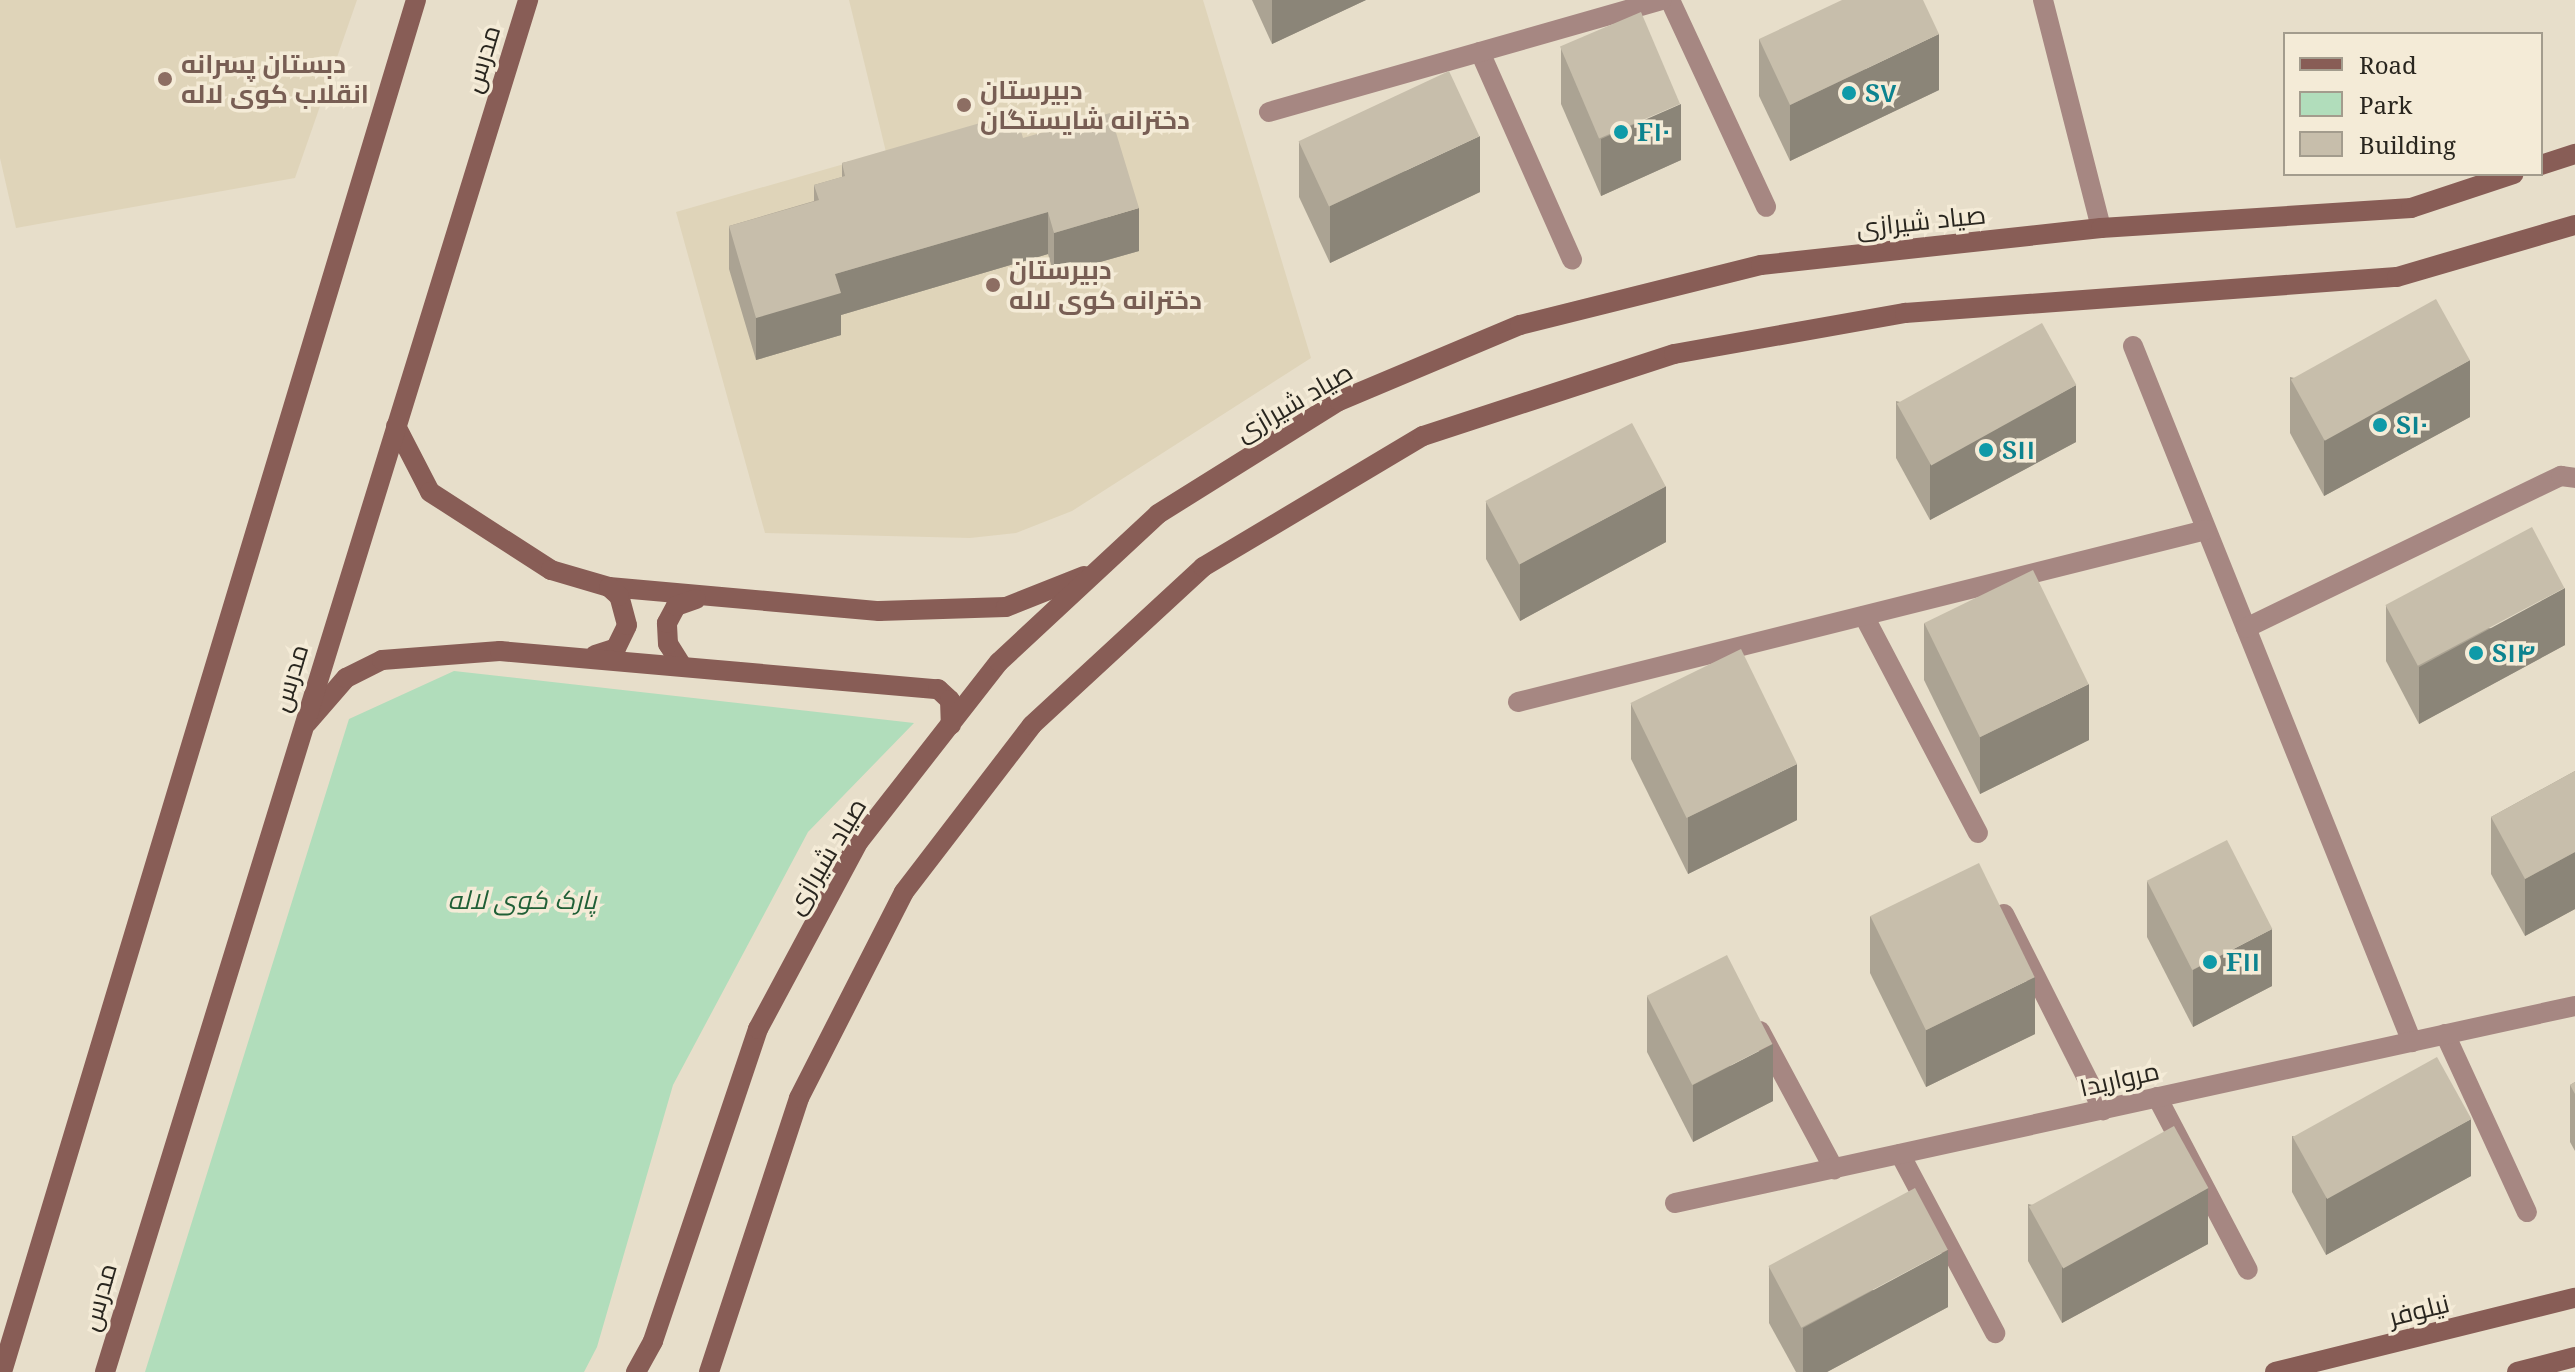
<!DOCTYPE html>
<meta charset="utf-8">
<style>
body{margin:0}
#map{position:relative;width:2575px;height:1372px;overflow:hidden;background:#e7deca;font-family:"Noto Serif",Cairo,serif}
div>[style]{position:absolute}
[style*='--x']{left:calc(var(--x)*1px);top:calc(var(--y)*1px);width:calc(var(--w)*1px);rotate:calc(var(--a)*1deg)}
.built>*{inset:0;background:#dfd4b9}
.green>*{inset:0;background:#b1ddbb}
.street>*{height:20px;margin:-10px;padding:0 10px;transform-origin:10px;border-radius:10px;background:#a68782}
.secondary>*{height:20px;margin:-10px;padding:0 10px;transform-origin:10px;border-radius:10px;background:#885d56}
.wall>*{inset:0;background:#aba393}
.shaded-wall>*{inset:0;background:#8b8578}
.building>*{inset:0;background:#c7beab;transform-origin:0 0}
.dots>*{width:22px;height:22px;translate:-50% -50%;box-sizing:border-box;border:4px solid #f4ebd7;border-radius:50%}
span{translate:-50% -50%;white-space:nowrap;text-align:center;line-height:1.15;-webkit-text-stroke:7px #f4ebd7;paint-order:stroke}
.street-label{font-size:26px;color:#29261f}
.education-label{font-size:26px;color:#785e54;font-weight:700}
.left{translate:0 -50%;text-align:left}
.culture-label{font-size:26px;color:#0d838f;font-weight:700}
.park-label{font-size:26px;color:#1f5f36;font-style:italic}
.legend{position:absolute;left:2283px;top:32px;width:260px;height:144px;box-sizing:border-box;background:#f4ebd7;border:2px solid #a39c8d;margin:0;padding:10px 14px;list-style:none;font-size:24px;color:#29261f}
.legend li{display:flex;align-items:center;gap:16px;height:40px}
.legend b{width:40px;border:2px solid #a39c8d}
</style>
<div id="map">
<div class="built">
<div style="clip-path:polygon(0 0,357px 0,295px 178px,16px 228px,0 158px)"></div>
<div style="clip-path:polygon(849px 0,1203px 0,1311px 358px,1072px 511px,1016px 533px,970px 538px,765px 533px,676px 212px,886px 152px)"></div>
</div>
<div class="green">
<div style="clip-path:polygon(454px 671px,914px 723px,808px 832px,673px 1085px,597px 1347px,584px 1372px,145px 1372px,349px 719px)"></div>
</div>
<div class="street">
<div style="--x:1670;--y:0;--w:228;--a:65.1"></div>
<div style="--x:2043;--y:0;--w:235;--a:75.7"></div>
<div style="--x:1480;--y:52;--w:227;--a:66.1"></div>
<div style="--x:1269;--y:112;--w:408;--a:-15.9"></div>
<div style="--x:2133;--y:346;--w:750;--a:68.16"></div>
<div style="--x:1864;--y:616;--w:245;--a:62.3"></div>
<div style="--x:2246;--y:628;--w:350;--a:-25.8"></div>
<div style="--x:2561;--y:476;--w:14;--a:8"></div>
<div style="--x:1518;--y:702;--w:709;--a:-14.04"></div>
<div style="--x:2004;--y:914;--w:220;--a:63.2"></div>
<div style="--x:1760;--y:1031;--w:157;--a:61.8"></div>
<div style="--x:2445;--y:1034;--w:196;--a:65.3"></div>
<div style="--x:2157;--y:1097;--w:195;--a:62.3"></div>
<div style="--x:1900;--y:1154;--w:203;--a:62"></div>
<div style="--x:1675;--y:1203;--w:921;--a:-12.35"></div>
</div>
<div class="secondary">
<div style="--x:2541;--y:165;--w:36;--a:-18"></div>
<div style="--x:396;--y:426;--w:74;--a:62.7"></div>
<div style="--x:430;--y:492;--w:144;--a:32.8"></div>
<div style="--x:551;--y:570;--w:60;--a:16.3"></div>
<div style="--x:609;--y:587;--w:271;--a:5.1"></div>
<div style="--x:879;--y:611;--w:127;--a:-1.8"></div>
<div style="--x:1006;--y:607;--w:84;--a:-21.7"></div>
<div style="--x:595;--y:655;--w:22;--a:-18"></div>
<div style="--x:616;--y:648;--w:25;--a:-64"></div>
<div style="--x:627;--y:625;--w:30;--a:-105"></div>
<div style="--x:619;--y:596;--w:13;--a:-138"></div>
<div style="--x:682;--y:666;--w:26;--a:-122"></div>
<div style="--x:668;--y:644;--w:21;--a:-93"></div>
<div style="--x:667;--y:623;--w:19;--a:-62"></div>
<div style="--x:676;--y:606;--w:21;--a:-19"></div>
<div style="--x:307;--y:723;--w:60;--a:-49.1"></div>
<div style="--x:346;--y:678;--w:40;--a:-26.6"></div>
<div style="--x:382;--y:660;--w:118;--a:-4.4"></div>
<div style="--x:500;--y:651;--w:440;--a:5"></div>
<div style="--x:938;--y:689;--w:16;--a:43"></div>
<div style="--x:950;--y:700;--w:25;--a:88"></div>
<div style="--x:2;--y:1372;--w:1433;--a:-73.21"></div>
<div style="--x:105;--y:1372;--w:1436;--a:-72.86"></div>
<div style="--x:636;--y:1372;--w:35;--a:-61"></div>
<div style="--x:653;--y:1341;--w:329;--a:-71.4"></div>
<div style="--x:758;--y:1029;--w:213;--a:-61.8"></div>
<div style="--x:859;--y:841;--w:227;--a:-52"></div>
<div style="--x:999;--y:662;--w:217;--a:-42.9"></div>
<div style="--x:1158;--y:514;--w:213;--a:-32"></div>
<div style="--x:1339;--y:401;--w:196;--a:-22.8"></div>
<div style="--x:1520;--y:325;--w:248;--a:-14"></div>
<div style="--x:1761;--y:265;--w:342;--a:-6.2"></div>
<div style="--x:2101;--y:228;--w:311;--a:-3.7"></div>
<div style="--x:2411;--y:208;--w:108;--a:-18.3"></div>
<div style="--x:709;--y:1372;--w:288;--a:-71.8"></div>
<div style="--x:799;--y:1098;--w:231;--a:-63"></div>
<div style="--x:904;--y:892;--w:210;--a:-52.5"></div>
<div style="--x:1032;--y:725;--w:233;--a:-42.7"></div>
<div style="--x:1203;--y:567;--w:256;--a:-30.8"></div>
<div style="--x:1423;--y:436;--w:264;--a:-18.1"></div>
<div style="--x:1674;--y:354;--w:235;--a:-10.1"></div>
<div style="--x:1905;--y:313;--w:493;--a:-4.2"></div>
<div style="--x:2397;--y:277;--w:185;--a:-16.3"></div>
<div style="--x:2275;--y:1372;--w:309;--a:-13.9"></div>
<div style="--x:2517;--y:1372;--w:60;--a:-14.5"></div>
</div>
<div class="wall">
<div style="clip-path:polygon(1252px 0,1366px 0,1272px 44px)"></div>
<div style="clip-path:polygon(1759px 39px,1939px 90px,1790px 161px,1759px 96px)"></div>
<div style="clip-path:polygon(1561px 48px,1681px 160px,1601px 196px,1561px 104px)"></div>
<div style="clip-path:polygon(990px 132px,1023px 138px,1139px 251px,1054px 275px,1048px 254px,841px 315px,841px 335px,756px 360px,729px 269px,729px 226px,814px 201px,814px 185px,842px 177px,842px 163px)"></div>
<div style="clip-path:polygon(1299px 141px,1480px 192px,1330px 263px,1299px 197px)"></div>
<div style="clip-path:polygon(2290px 377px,2470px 417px,2324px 496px,2290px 433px)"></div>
<div style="clip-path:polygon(1896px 401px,2076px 442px,1930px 520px,1896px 458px)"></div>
<div style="clip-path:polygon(1486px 502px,1666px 542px,1520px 621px,1486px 559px)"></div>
<div style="clip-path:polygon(2386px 605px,2565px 645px,2419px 724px,2386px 661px)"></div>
<div style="clip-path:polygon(1924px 623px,2089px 740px,1980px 794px,1924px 680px)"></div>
<div style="clip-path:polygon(1631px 703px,1797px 820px,1688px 874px,1631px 759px)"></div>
<div style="clip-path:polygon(2575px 771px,2575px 909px,2525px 936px,2491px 874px,2491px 817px)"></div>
<div style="clip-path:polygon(2147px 881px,2272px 986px,2193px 1027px,2147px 937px)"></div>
<div style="clip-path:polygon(1870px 916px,2035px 1034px,1926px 1087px,1870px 973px)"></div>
<div style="clip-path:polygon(1647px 996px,1773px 1101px,1693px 1142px,1647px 1052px)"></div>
<div style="clip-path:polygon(2575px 1082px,2575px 1151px,2570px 1142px,2570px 1085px)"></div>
<div style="clip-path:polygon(2292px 1136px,2471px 1176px,2326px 1255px,2292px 1192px)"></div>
<div style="clip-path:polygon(2028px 1204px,2208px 1244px,2062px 1323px,2028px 1261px)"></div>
<div style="clip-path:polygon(1769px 1266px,1948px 1307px,1827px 1372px,1796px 1372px,1769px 1323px)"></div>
</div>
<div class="shaded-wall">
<div style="clip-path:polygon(1272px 0,1366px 0,1272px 44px)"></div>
<div style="clip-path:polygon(1939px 34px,1939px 90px,1790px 161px,1790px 105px)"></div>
<div style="clip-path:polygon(1681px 104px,1681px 160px,1601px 196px,1601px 139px)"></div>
<div style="clip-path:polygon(1480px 136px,1480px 192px,1330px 263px,1330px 206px)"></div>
<div style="clip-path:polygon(1139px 208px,1139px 251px,1054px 275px,1054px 233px)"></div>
<div style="clip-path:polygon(1048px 212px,1048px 254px,841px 315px,841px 335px,756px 360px,756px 318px,835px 274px)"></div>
<div style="clip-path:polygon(2470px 360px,2470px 417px,2324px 496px,2324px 439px)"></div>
<div style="clip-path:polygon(2076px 385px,2076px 442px,1930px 520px,1930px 464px)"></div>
<div style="clip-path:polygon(1666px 486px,1666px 542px,1520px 621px,1520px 564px)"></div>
<div style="clip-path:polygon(2565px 588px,2565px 645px,2419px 724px,2419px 667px)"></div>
<div style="clip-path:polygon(2089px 684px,2089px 740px,1980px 794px,1980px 737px)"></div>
<div style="clip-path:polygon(1797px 764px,1797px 820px,1688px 874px,1688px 817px)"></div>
<div style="clip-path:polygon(2575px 852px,2575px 909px,2525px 936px,2525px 879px)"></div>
<div style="clip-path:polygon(2272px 929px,2272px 986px,2193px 1027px,2193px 970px)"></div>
<div style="clip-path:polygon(2035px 977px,2035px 1034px,1926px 1087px,1926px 1030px)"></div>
<div style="clip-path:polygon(1773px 1044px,1773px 1101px,1693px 1142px,1693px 1085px)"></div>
<div style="clip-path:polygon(2471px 1119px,2471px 1176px,2326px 1255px,2326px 1198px)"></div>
<div style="clip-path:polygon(2208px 1188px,2208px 1244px,2062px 1323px,2062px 1267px)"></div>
<div style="clip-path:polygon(1948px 1250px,1948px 1307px,1827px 1372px,1803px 1372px,1803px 1328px)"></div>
</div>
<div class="building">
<div style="clip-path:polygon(1842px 0,1923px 0,1939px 34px,1790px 105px,1759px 39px)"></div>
<div style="left:1641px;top:12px;width:100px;height:88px;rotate:67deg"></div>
<div style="left:1449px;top:71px;width:72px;height:166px;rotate:65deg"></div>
<div style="clip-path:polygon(1110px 113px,1139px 208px,1054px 233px,1048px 212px,835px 274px,841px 293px,756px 318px,729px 226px,819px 200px,814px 185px,845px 176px,842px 163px,987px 121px,990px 132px,1019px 124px,1023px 138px)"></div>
<div style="left:2436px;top:299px;width:70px;height:166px;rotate:61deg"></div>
<div style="left:2042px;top:323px;width:71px;height:166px;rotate:61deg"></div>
<div style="left:1632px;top:423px;width:72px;height:166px;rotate:62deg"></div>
<div style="left:2532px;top:527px;width:69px;height:166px;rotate:62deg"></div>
<div style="left:2033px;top:570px;width:127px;height:121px;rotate:64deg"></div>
<div style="left:1741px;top:649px;width:128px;height:123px;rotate:64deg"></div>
<div style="clip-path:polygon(2575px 771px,2575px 852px,2525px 879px,2491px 817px)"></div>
<div style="left:2227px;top:840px;width:100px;height:90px;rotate:63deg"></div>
<div style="left:1979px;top:863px;width:127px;height:121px;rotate:64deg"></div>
<div style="left:1727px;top:955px;width:100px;height:90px;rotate:63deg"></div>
<div style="left:2437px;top:1057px;width:71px;height:165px;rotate:61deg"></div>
<div style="clip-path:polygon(2575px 1082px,2575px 1094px,2570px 1085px)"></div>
<div style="left:2174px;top:1126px;width:71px;height:166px;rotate:61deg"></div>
<div style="left:1915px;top:1188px;width:70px;height:166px;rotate:62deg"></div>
</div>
<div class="dots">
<div style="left:165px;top:79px;background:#8d6e63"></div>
<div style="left:1849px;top:93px;background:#0f9aa8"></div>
<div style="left:964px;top:105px;background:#8d6e63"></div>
<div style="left:1621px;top:132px;background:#0f9aa8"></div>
<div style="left:993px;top:285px;background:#8d6e63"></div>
<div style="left:2380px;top:425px;background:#0f9aa8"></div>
<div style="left:1986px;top:450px;background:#0f9aa8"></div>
<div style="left:2476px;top:653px;background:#0f9aa8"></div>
<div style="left:2210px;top:962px;background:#0f9aa8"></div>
</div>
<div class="street-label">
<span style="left:482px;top:59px;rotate:-73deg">مدرس</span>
<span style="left:1921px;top:221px;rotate:-6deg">صیاد شیرازی</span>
<span style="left:1294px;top:402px;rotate:-30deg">صیاد شیرازی</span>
<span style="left:290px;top:678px;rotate:-73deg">مدرس</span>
<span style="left:826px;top:856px;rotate:-59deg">صیاد شیرازی</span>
<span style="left:2119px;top:1079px;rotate:-13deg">مروارید۱</span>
<span style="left:99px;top:1297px;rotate:-74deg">مدرس</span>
<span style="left:2419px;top:1310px;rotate:-14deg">نیلوفر</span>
</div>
<div class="education-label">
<span class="left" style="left:181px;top:79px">دبستان پسرانه<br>انقلاب کوی لاله</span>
<span class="left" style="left:980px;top:105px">دبیرستان<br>دخترانه شایستگان</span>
<span class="left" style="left:1009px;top:285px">دبیرستان<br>دخترانه کوی لاله</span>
</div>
<div class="culture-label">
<span class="left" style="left:1865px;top:93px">S۷</span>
<span class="left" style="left:1637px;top:132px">F۱۰</span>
<span class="left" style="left:2396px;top:425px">S۱۰</span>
<span class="left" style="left:2002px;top:450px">S۱۱</span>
<span class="left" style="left:2492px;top:653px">S۱۴</span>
<span class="left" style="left:2226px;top:962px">F۱۱</span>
</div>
<div class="park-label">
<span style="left:522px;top:900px">پارک کوی لاله</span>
</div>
<ul class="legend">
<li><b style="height:10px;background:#885d56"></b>Road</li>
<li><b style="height:22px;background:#b1ddbb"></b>Park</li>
<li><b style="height:22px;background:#c7beab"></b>Building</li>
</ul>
</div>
